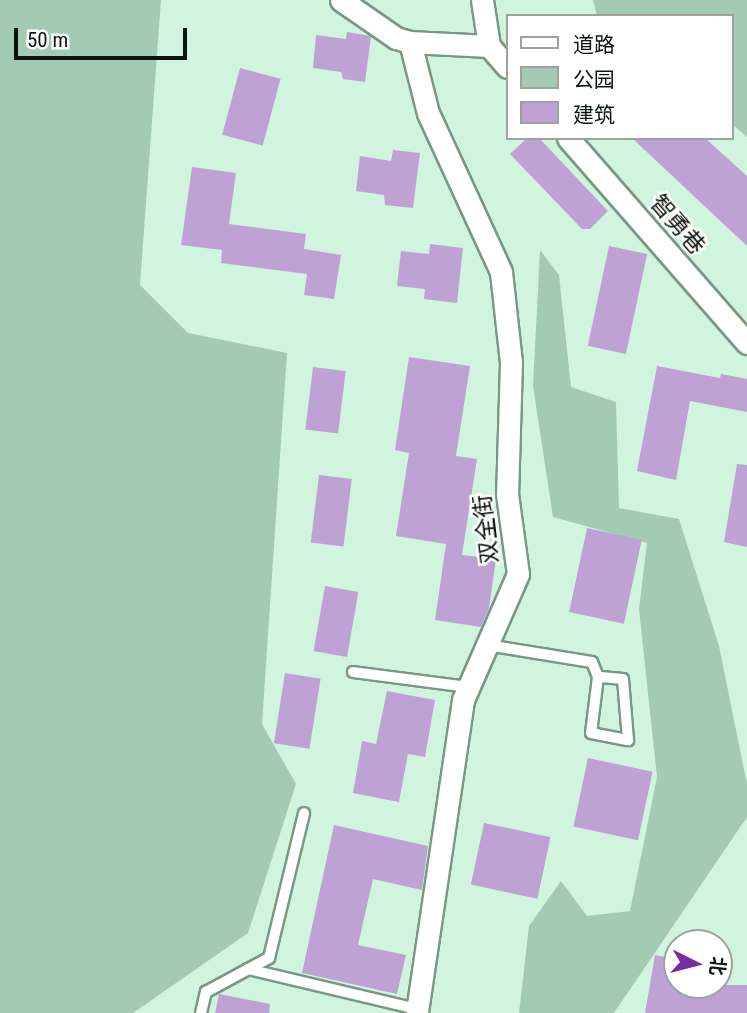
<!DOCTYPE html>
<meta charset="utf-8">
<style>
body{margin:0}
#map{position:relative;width:747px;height:1013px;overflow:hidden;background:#d1f4de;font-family:"Roboto Condensed","Noto Sans SC",sans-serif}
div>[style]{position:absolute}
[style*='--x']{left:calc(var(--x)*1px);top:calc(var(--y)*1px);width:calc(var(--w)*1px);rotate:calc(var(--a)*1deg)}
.green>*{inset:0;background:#a3cbb3}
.building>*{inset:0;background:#bfa2d4;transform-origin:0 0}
.roads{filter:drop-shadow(2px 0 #789885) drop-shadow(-2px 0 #789885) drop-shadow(0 2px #789885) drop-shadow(0 -2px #789885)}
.service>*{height:10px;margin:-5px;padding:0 5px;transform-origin:5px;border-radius:5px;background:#fff}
.minor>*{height:21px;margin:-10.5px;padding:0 10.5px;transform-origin:10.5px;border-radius:10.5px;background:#fff}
span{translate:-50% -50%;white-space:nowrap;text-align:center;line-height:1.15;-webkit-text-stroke:5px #fff;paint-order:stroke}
.street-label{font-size:23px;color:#09150e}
.legend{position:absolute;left:506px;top:14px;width:228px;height:126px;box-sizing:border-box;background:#fff;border:2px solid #9da19f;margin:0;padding:9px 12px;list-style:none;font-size:21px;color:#09150e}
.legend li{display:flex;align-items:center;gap:14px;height:35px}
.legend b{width:35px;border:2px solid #9da19f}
.north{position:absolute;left:663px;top:929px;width:70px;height:70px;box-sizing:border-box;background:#fff;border:2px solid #9da19f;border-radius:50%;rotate:96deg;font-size:19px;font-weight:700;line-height:28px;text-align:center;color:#09150e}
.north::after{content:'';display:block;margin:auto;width:24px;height:32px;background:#762d9f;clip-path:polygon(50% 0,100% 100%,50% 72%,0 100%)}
.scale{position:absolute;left:14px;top:28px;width:173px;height:32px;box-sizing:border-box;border:4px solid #09150e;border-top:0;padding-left:9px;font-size:21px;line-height:24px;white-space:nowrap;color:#09150e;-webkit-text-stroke:5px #fff;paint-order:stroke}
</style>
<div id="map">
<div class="green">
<div style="clip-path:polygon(0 0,161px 0,140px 285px,188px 333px,287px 353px,262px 724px,296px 784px,248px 933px,133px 1013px,0 1013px)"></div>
<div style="clip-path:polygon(593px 0,747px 0,747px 137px,731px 123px,731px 16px,597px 16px)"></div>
<div style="clip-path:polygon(540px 250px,559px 275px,571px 387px,616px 402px,619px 508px,679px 519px,719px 646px,747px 784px,747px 817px,614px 1013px,519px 1013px,529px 926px,561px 881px,587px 916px,630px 911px,657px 777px,639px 609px,647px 543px,553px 517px,533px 386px)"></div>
</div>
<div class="building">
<div style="clip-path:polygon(347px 32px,371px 36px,365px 82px,343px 79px,341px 72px,313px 68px,316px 35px,346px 39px)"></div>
<div style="left:240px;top:68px;width:42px;height:69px;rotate:15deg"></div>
<div style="clip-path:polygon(527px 138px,539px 138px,608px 211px,590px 229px,582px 229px,510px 154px)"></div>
<div style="clip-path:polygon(632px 138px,705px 138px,747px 176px,747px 246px)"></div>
<div style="clip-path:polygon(393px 150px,420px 153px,413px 208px,385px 205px,384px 195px,356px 191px,360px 156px,391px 161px)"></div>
<div style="clip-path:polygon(192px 167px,236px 173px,229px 224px,306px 234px,304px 249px,341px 255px,334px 299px,304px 295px,307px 274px,221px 263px,222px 250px,181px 245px)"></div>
<div style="clip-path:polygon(430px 244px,463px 248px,457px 303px,424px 299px,425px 289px,397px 286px,401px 251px,429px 254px)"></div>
<div style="left:609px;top:246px;width:39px;height:102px;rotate:12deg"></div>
<div style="clip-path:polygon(409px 357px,470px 366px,456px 456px,477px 459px,462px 555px,496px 559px,489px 608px,481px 627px,435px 620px,446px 544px,396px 536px,409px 453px,395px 450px)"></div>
<div style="clip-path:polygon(657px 366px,720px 378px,721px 374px,747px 379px,747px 412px,690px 401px,676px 480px,637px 471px)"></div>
<div style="left:313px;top:367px;width:33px;height:63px;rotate:7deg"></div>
<div style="clip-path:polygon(737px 464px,747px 465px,747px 547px,724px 542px)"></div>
<div style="left:319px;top:475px;width:33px;height:68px;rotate:7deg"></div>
<div style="left:587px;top:528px;width:56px;height:86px;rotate:12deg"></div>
<div style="left:325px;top:586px;width:34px;height:66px;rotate:10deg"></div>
<div style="left:285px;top:673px;width:36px;height:71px;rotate:9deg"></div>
<div style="clip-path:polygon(387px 691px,435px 700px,425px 757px,408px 754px,399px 802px,353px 793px,362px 741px,376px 744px)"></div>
<div style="left:588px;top:758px;width:66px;height:70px;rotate:12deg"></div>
<div style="left:484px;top:823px;width:68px;height:63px;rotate:12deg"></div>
<div style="clip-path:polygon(334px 825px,428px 846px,422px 890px,373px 879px,358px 945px,406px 955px,397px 994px,302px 973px)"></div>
<div style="clip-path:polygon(655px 955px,677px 959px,677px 985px,747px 985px,747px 1013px,645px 1013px)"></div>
<div style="clip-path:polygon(219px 994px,270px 1004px,269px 1013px,215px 1013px)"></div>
</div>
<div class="roads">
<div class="service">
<div style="--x:487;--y:645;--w:106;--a:9.2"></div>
<div style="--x:592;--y:662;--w:16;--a:68"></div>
<div style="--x:598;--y:677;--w:56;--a:97.1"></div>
<div style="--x:591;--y:733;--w:38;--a:11"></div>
<div style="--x:628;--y:740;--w:61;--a:-94.7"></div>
<div style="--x:623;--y:679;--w:25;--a:-175"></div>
<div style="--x:353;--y:672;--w:117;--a:7.4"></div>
<div style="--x:248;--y:969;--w:174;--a:13.3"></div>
<div style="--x:201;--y:1013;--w:22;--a:-77"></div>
<div style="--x:206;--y:992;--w:72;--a:-28.4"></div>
<div style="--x:269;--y:958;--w:149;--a:-76.4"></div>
</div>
<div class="minor">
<div style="--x:341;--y:0;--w:67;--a:34.6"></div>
<div style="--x:396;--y:38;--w:15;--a:16"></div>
<div style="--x:410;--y:42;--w:79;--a:2.9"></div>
<div style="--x:482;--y:0;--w:47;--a:81.3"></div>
<div style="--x:489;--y:46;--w:28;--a:49"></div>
<div style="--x:410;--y:42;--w:73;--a:75.8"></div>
<div style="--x:428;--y:113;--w:175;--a:65.3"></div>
<div style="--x:501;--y:272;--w:91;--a:83.7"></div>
<div style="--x:511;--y:362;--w:132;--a:91.7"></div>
<div style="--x:507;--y:494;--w:81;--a:82.2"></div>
<div style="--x:518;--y:574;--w:137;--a:113.6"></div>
<div style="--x:463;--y:700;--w:316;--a:98.4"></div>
<div style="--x:568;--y:138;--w:272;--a:48.9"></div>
</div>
</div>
<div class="street-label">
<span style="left:677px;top:225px;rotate:49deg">智勇巷</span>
<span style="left:487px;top:529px;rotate:-97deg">双全街</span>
</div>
<ul class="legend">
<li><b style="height:9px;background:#fff"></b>道路</li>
<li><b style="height:19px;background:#a3cbb3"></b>公园</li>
<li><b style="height:19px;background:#bfa2d4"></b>建筑</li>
</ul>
<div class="north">北</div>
<div class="scale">50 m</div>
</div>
